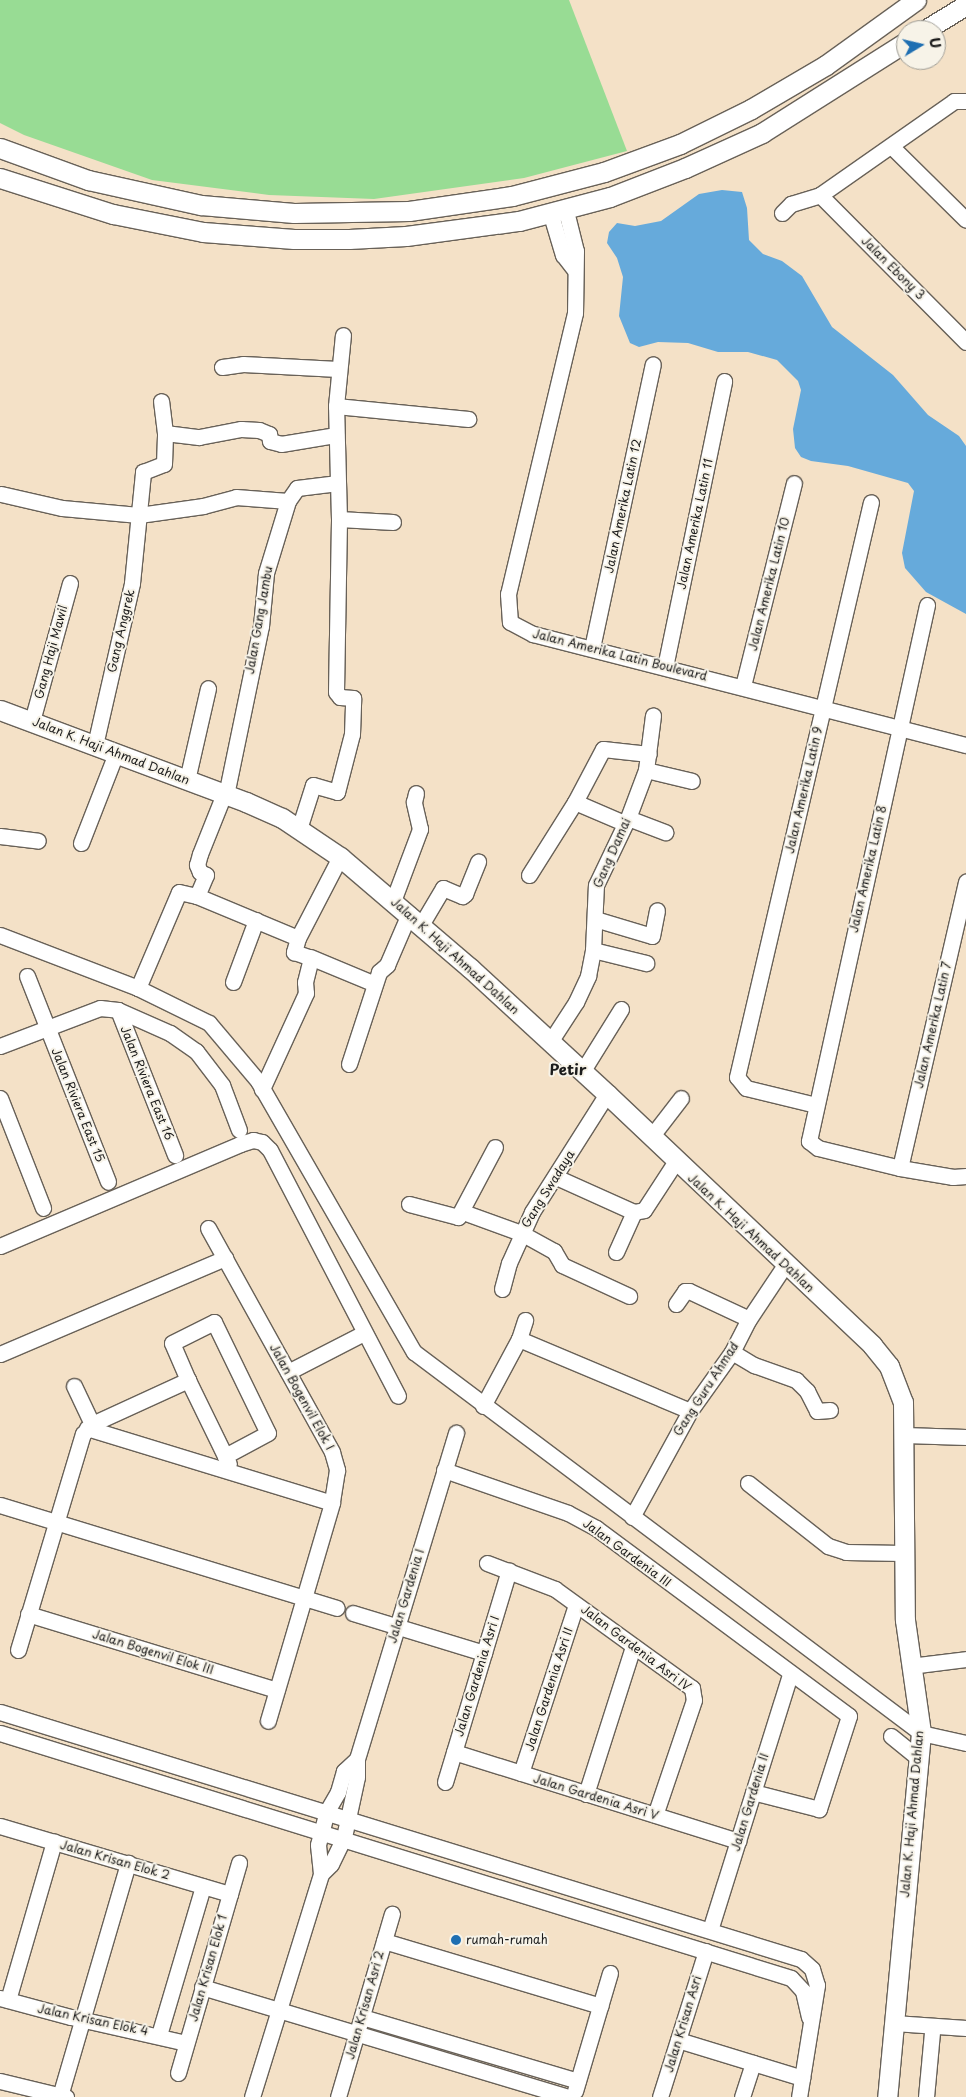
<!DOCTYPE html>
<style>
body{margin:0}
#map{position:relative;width:966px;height:2097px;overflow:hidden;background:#f4e1c7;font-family:"Playpen Sans",sans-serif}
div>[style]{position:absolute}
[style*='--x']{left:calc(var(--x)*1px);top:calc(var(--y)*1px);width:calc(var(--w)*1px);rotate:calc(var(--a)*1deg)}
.green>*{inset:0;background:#98dc94}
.water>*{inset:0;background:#66aadb}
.roads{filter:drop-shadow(1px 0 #686158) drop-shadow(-1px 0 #686158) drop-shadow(0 1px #686158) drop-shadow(0 -1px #686158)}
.minor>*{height:15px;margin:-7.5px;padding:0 7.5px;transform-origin:7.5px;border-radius:7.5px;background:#fff}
.major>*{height:19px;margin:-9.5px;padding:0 9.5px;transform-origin:9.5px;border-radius:9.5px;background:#fff}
.dots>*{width:14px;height:14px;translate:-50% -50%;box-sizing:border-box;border:2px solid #f7f3e8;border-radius:50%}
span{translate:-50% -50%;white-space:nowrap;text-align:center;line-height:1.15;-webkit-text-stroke:4px #f7f3e8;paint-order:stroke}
.street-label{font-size:12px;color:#1c1c1c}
.poi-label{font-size:12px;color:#1c1c1c}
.left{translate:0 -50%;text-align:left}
.quarter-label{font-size:15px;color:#1c1c1c;font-weight:700}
.north{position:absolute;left:896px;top:20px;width:50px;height:50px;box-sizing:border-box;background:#f7f3e8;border:1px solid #9f9d96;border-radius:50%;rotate:81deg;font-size:14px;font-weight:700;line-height:20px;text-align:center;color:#1c1c1c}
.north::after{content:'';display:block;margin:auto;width:18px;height:22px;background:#1f6fb2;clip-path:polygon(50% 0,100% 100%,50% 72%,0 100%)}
</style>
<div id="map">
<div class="green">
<div style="clip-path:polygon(0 0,569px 0,627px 151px,524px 178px,374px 199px,269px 195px,152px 180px,24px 135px,0 123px)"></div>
</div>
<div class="water">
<div style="clip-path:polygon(722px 190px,742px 192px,747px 208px,749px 240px,763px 254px,782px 261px,802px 276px,832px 327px,893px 375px,928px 415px,959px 436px,966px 446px,966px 614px,926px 592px,905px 568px,902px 553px,914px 491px,908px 483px,848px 466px,811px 461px,801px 457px,795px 448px,793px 429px,801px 390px,798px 381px,777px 360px,748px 352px,718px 352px,688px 343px,658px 342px,639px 347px,630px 343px,619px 316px,623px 277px,617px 258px,607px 243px,609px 232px,617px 223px,635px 226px,661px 221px,699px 194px)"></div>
</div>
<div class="roads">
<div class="minor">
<div style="--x:891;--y:146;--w:105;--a:44.6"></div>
<div style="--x:820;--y:195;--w:207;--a:45.2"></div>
<div style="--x:566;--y:211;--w:41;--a:76"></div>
<div style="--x:576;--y:251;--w:62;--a:90.9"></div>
<div style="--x:575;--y:313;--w:289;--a:103.4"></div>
<div style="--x:508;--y:594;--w:28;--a:86"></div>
<div style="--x:510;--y:622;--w:26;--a:28"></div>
<div style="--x:533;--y:634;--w:447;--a:14.4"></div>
<div style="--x:782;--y:213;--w:13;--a:-45"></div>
<div style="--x:791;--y:204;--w:30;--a:-17"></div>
<div style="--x:820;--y:195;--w:164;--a:-35"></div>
<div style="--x:954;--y:101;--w:12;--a:0"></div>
<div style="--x:551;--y:215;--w:42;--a:73.3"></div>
<div style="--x:563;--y:255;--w:18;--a:52"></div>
<div style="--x:222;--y:367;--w:21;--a:-8"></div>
<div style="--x:243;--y:364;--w:95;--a:3"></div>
<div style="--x:336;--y:406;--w:133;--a:5.6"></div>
<div style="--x:165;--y:433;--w:34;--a:7"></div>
<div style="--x:199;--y:437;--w:43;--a:-10.8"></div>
<div style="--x:241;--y:429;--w:18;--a:3"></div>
<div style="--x:259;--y:430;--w:11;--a:22"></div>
<div style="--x:269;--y:434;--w:7;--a:82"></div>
<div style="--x:270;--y:441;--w:11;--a:15"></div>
<div style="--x:281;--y:444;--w:56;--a:-9.3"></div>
<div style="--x:1;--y:494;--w:63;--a:12.9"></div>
<div style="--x:62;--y:508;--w:77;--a:5.2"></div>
<div style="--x:139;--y:515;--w:65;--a:-8"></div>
<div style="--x:203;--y:506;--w:34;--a:-15"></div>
<div style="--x:236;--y:497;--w:52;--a:4.4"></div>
<div style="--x:339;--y:519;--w:54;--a:3.2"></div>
<div style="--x:927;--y:605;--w:549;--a:102.42"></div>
<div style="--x:809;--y:1141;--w:11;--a:38"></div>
<div style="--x:818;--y:1148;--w:84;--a:13.7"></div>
<div style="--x:900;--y:1168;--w:54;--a:9.6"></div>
<div style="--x:953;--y:1177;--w:13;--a:-4"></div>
<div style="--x:592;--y:648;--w:290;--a:-77.9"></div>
<div style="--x:665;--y:667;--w:292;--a:-78.3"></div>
<div style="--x:743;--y:686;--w:209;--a:-75.9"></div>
<div style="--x:32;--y:721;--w:143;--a:-74.6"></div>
<div style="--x:95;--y:745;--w:166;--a:-77.1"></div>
<div style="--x:132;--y:583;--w:112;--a:-84.3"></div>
<div style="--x:143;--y:472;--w:22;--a:-21"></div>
<div style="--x:164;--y:464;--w:31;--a:-88"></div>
<div style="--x:165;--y:433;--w:32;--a:-97"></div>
<div style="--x:646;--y:770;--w:47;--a:13.4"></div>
<div style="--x:187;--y:780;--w:94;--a:-77.1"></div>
<div style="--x:226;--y:795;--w:173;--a:-78.3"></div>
<div style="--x:261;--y:626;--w:53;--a:-84.6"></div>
<div style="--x:266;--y:573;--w:75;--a:-73"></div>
<div style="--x:288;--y:501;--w:16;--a:-55"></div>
<div style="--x:297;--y:488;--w:39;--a:-7"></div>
<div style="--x:575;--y:802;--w:60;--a:-62.2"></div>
<div style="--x:603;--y:749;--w:46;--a:6.2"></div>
<div style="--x:628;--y:818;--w:40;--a:21"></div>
<div style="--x:299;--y:829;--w:46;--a:-72.3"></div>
<div style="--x:313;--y:785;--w:25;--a:16"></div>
<div style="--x:337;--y:792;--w:60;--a:-75.5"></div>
<div style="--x:352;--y:734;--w:36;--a:-88"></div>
<div style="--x:353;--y:698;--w:13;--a:-176"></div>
<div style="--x:340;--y:697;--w:6;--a:-129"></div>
<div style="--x:336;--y:692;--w:173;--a:-89"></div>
<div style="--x:339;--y:519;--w:113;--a:-91.5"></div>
<div style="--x:336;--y:406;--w:71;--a:-84.4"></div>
<div style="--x:0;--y:836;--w:38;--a:7"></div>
<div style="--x:81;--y:843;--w:97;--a:-68.7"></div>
<div style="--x:529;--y:875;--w:86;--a:-57.8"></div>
<div style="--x:575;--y:802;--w:53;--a:23.2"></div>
<div style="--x:197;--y:896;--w:23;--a:-67"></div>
<div style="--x:206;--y:875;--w:7;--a:-153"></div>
<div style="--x:200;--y:872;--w:8;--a:-113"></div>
<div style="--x:197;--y:865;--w:11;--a:-75"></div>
<div style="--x:200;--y:854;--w:65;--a:-68.2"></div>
<div style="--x:393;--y:901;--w:77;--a:-69.4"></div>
<div style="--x:420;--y:829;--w:28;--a:-103"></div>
<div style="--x:414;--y:802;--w:9;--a:-77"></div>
<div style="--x:595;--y:919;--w:59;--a:16.6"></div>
<div style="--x:652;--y:936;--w:26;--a:-79"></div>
<div style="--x:421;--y:925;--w:43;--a:-59.3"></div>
<div style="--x:443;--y:888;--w:21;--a:23"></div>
<div style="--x:462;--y:896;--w:4;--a:-34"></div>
<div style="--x:465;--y:894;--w:35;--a:-68"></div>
<div style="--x:0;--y:935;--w:148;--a:21"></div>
<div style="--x:138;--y:988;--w:79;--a:26.2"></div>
<div style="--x:209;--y:1023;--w:76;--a:49.8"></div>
<div style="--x:258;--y:1081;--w:313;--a:60.1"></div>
<div style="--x:414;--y:1352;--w:634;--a:36.92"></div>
<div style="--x:921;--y:1733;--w:46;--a:12.5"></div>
<div style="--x:298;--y:938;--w:91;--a:-62.6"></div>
<div style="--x:593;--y:950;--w:55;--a:13.8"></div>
<div style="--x:310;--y:957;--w:70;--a:22.6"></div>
<div style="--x:27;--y:976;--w:221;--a:68.5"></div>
<div style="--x:233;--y:982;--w:66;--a:-69.6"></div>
<div style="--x:138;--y:988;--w:104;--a:-66.9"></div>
<div style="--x:179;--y:892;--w:18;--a:13"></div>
<div style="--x:197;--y:896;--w:109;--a:22.6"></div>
<div style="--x:298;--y:938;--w:15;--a:106"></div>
<div style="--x:294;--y:952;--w:18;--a:19"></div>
<div style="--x:311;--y:958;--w:25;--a:104"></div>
<div style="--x:305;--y:982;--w:11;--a:85"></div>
<div style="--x:306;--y:993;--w:106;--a:114.6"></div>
<div style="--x:118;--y:1010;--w:156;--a:68.5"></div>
<div style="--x:550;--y:1042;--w:48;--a:-57"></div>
<div style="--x:576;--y:1002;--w:29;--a:-65"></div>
<div style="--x:588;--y:976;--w:26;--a:-79"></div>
<div style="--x:593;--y:950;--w:65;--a:-87.4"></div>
<div style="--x:596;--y:885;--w:74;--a:-64.5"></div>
<div style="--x:628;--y:818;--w:51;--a:-69.4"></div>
<div style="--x:646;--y:770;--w:55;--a:-82.7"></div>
<div style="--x:0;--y:1046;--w:107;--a:-20.8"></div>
<div style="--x:100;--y:1008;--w:18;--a:6"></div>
<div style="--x:118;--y:1010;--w:57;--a:23.9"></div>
<div style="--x:170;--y:1033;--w:32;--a:35"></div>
<div style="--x:196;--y:1051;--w:43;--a:52.6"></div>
<div style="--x:222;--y:1085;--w:48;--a:69.3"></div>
<div style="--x:349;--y:1064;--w:97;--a:-71.9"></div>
<div style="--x:379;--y:972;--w:11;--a:-41"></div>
<div style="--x:387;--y:965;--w:56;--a:-66.7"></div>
<div style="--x:582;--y:1072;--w:74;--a:-58.2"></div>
<div style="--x:0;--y:1098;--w:118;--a:68.6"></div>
<div style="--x:816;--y:1105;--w:72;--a:-166.3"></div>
<div style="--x:746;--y:1088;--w:14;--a:-129"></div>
<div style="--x:737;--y:1077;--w:590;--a:-76.88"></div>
<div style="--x:651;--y:1137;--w:49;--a:-52.4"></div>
<div style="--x:900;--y:1168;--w:294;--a:-77"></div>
<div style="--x:556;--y:1177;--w:85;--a:24.2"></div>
<div style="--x:409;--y:1204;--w:51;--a:14.9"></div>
<div style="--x:458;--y:1217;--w:79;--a:-62.1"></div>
<div style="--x:463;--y:1212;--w:62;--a:19.9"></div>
<div style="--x:521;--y:1233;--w:38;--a:29"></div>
<div style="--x:554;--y:1251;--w:16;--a:60"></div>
<div style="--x:562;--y:1265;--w:74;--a:24.8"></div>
<div style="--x:208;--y:1228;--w:256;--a:61"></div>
<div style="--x:332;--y:1452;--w:19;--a:74"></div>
<div style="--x:337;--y:1470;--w:33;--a:99"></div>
<div style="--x:332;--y:1503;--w:227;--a:106.4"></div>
<div style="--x:0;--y:1246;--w:261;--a:-23"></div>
<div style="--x:240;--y:1144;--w:14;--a:-17"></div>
<div style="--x:253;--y:1140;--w:9;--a:13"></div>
<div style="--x:262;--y:1142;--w:11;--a:45"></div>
<div style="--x:270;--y:1150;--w:277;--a:62.5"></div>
<div style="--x:616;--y:1252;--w:44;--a:-65.8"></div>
<div style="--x:634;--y:1212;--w:10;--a:-11"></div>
<div style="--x:644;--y:1210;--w:59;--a:-56.9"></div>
<div style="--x:502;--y:1289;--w:27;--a:-75"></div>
<div style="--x:509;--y:1263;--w:56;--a:-65.7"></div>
<div style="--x:532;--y:1212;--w:140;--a:-57.6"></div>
<div style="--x:676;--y:1304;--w:16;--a:-55"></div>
<div style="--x:685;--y:1291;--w:4;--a:0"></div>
<div style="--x:689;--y:1291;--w:66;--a:25"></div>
<div style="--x:519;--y:1339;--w:186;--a:22.8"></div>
<div style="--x:732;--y:1352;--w:26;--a:31"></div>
<div style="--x:754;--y:1365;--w:45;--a:19.7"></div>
<div style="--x:796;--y:1380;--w:16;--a:45"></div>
<div style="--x:807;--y:1391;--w:22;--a:63"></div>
<div style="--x:817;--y:1411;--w:13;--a:-4"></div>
<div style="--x:0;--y:1354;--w:245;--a:-23.1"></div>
<div style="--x:288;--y:1372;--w:85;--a:-27.2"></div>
<div style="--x:188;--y:1380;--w:93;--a:64"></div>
<div style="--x:483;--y:1406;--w:76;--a:-61.8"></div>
<div style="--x:519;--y:1339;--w:20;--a:-72"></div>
<div style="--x:92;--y:1424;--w:106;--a:-24.6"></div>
<div style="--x:188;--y:1380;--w:40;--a:-113.4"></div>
<div style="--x:172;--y:1343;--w:47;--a:-26.6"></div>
<div style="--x:214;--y:1322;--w:123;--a:64.1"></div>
<div style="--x:268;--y:1433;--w:49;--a:151.9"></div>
<div style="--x:87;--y:1428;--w:256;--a:17"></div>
<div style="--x:904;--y:1435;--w:62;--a:1.8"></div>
<div style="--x:444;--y:1470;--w:131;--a:19.1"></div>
<div style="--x:568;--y:1513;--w:32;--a:28"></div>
<div style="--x:596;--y:1528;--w:315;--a:36.6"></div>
<div style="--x:849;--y:1716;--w:98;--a:107.9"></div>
<div style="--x:819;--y:1809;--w:68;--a:-165.6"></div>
<div style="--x:748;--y:1483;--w:102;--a:38.2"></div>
<div style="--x:828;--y:1546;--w:19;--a:18"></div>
<div style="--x:846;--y:1552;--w:57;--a:1"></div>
<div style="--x:0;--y:1505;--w:352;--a:17"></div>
<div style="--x:632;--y:1517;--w:121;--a:-61.3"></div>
<div style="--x:690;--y:1411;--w:72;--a:-54.6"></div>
<div style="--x:732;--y:1352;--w:37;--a:-63"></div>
<div style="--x:749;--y:1319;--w:65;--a:-56.3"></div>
<div style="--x:487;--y:1563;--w:73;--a:20.9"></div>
<div style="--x:555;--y:1589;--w:169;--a:35.9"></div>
<div style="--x:692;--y:1688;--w:12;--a:81"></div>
<div style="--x:694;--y:1700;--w:121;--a:108.7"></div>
<div style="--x:353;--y:1613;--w:137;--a:17"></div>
<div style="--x:28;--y:1614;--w:260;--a:17"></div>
<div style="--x:18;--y:1650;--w:226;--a:-73.3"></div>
<div style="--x:83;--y:1434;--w:13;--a:-48"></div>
<div style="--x:92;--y:1424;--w:42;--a:-115.3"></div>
<div style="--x:910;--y:1666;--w:56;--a:-7.1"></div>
<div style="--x:0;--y:1712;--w:838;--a:17.14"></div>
<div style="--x:801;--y:1959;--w:15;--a:42"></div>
<div style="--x:812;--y:1969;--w:17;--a:73"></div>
<div style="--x:817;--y:1985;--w:113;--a:99.1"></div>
<div style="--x:0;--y:1733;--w:828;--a:17.21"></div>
<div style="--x:791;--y:1978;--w:18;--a:47"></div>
<div style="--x:803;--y:1991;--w:27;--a:77"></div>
<div style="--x:891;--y:1736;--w:36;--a:39"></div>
<div style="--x:454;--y:1752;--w:298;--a:17.4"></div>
<div style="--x:357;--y:1759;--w:341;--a:-73.1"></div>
<div style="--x:521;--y:1773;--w:177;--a:-71.9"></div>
<div style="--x:445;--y:1782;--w:221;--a:-73.2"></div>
<div style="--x:586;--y:1794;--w:154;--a:-72.3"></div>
<div style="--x:0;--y:1826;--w:240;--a:16.5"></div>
<div style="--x:710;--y:1930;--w:268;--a:-72.6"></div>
<div style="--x:384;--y:1941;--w:226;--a:16.7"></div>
<div style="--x:202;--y:1987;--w:383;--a:16.7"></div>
<div style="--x:0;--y:1998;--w:73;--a:15"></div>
<div style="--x:71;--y:2017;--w:118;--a:12.7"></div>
<div style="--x:8;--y:2000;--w:165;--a:-73.8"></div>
<div style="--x:362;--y:2017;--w:225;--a:16.5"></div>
<div style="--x:894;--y:2023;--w:72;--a:4"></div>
<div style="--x:159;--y:2035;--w:155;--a:-73.5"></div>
<div style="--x:678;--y:2040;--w:130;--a:17"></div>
<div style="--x:178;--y:2073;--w:219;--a:-73.8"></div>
<div style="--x:0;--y:2081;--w:68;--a:13.6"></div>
<div style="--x:575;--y:2091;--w:123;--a:-73.5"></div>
<div style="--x:60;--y:2096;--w:243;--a:-73.7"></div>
<div style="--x:252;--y:2097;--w:233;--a:-72.8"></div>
<div style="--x:321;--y:1874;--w:14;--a:-45"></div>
<div style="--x:331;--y:1864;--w:30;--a:-64"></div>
<div style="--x:344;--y:1837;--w:61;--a:-77.8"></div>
<div style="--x:357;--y:1777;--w:18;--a:-90"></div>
<div style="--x:357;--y:1759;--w:18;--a:137"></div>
<div style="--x:344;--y:1771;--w:22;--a:106"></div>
<div style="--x:338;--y:1792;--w:22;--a:120"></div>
<div style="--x:327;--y:1811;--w:35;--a:105"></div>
<div style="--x:318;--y:1845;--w:29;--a:84"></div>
<div style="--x:338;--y:2097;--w:191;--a:-73.6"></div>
<div style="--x:660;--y:2097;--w:153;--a:-72.5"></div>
<div style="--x:742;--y:2097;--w:36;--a:-72"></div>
<div style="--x:926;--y:2097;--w:65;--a:-84.7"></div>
</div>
<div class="major">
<div style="--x:925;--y:30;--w:48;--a:-31.4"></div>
<div style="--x:0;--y:148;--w:94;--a:20"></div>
<div style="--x:88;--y:180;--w:116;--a:12.5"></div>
<div style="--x:201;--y:205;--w:93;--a:4.9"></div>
<div style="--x:294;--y:213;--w:115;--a:-1"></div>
<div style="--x:409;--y:211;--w:104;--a:-8.3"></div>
<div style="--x:512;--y:196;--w:95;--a:-14.6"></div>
<div style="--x:604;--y:172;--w:81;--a:-20.2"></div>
<div style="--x:680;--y:144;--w:79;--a:-26.2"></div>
<div style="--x:751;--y:109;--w:87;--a:-30.4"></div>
<div style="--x:826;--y:65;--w:111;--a:-35.8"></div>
<div style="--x:0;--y:178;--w:119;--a:17.7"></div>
<div style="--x:113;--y:214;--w:92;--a:11.3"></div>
<div style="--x:203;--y:232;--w:91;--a:4.4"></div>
<div style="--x:294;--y:239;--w:55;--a:0"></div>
<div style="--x:349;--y:239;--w:57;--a:-3"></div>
<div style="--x:406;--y:236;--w:114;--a:-7.6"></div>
<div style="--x:519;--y:221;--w:94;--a:-14.8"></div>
<div style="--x:610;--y:197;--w:80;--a:-21.1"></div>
<div style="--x:685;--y:168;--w:85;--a:-24.4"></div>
<div style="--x:762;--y:133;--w:170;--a:-32.3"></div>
<div style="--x:0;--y:710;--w:263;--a:20.5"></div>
<div style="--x:246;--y:802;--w:39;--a:24"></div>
<div style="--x:282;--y:818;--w:70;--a:33.9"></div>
<div style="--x:340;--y:857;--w:171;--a:40.5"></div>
<div style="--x:470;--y:968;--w:186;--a:42.6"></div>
<div style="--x:607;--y:1094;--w:365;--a:43.4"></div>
<div style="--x:872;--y:1345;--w:27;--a:51"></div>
<div style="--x:889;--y:1366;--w:39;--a:69"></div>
<div style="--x:903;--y:1402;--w:218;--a:89.5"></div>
<div style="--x:905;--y:1620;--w:114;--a:81.9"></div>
<div style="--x:921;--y:1733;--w:366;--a:95.3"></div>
</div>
</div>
<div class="dots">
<div style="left:456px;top:1940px;background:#1f6fb2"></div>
</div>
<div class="street-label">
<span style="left:893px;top:268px;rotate:45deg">Jalan Ebony 3</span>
<span style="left:623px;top:506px;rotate:-78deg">Jalan Amerika Latin 12</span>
<span style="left:695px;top:524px;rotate:-78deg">Jalan Amerika Latin 11</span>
<span style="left:769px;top:584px;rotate:-76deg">Jalan Amerika Latin 10</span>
<span style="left:259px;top:620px;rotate:-80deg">Jalan Gang Jambu</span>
<span style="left:121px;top:631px;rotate:-77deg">Gang Anggrek</span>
<span style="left:51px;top:652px;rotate:-75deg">Gang Haji Mawil</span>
<span style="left:620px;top:655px;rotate:14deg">Jalan Amerika Latin Boulevard</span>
<span style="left:111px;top:751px;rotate:21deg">Jalan K. Haji Ahmad Dahlan</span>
<span style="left:804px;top:790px;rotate:-77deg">Jalan Amerika Latin 9</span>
<span style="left:612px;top:853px;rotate:-66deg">Gang Damai</span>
<span style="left:868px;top:869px;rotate:-77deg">Jalan Amerika Latin 8</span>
<span style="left:455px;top:956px;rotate:42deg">Jalan K. Haji Ahmad Dahlan</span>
<span style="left:933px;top:1025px;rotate:-77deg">Jalan Amerika Latin 7</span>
<span style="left:147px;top:1083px;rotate:68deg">Jalan Riviera East 16</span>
<span style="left:78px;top:1105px;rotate:68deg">Jalan Riviera East 15</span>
<span style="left:548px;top:1189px;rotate:-58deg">Gang Swadaya</span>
<span style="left:751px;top:1233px;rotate:43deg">Jalan K. Haji Ahmad Dahlan</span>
<span style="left:706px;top:1389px;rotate:-57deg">Gang Guru Ahmad</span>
<span style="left:302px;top:1397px;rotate:61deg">Jalan Bogenvil Elok I</span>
<span style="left:627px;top:1553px;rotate:36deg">Jalan Gardenia III</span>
<span style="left:406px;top:1596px;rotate:-73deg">Jalan Gardenia I</span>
<span style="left:636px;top:1648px;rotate:37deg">Jalan Gardenia Asri IV</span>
<span style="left:153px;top:1652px;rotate:17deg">Jalan Bogenvil Elok III</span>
<span style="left:477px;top:1676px;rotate:-73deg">Jalan Gardenia Asri I</span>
<span style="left:549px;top:1689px;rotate:-72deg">Jalan Gardenia Asri II</span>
<span style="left:596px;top:1797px;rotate:17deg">Jalan Gardenia Asri V</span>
<span style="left:750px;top:1802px;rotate:-73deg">Jalan Gardenia II</span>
<span style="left:912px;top:1814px;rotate:-85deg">Jalan K. Haji Ahmad Dahlan</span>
<span style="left:115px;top:1860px;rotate:16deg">Jalan Krisan Elok 2</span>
<span style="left:208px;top:1968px;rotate:-74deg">Jalan Krisan Elok 1</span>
<span style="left:365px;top:2005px;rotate:-74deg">Jalan Krisan Asri 2</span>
<span style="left:93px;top:2020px;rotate:12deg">Jalan Krisan Elok 4</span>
<span style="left:683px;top:2024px;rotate:-73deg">Jalan Krisan Asri</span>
</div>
<div class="poi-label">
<span class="left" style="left:466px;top:1940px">rumah-rumah</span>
</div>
<div class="quarter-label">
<span style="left:568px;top:1069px">Petir</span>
</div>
<div class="north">U</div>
</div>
